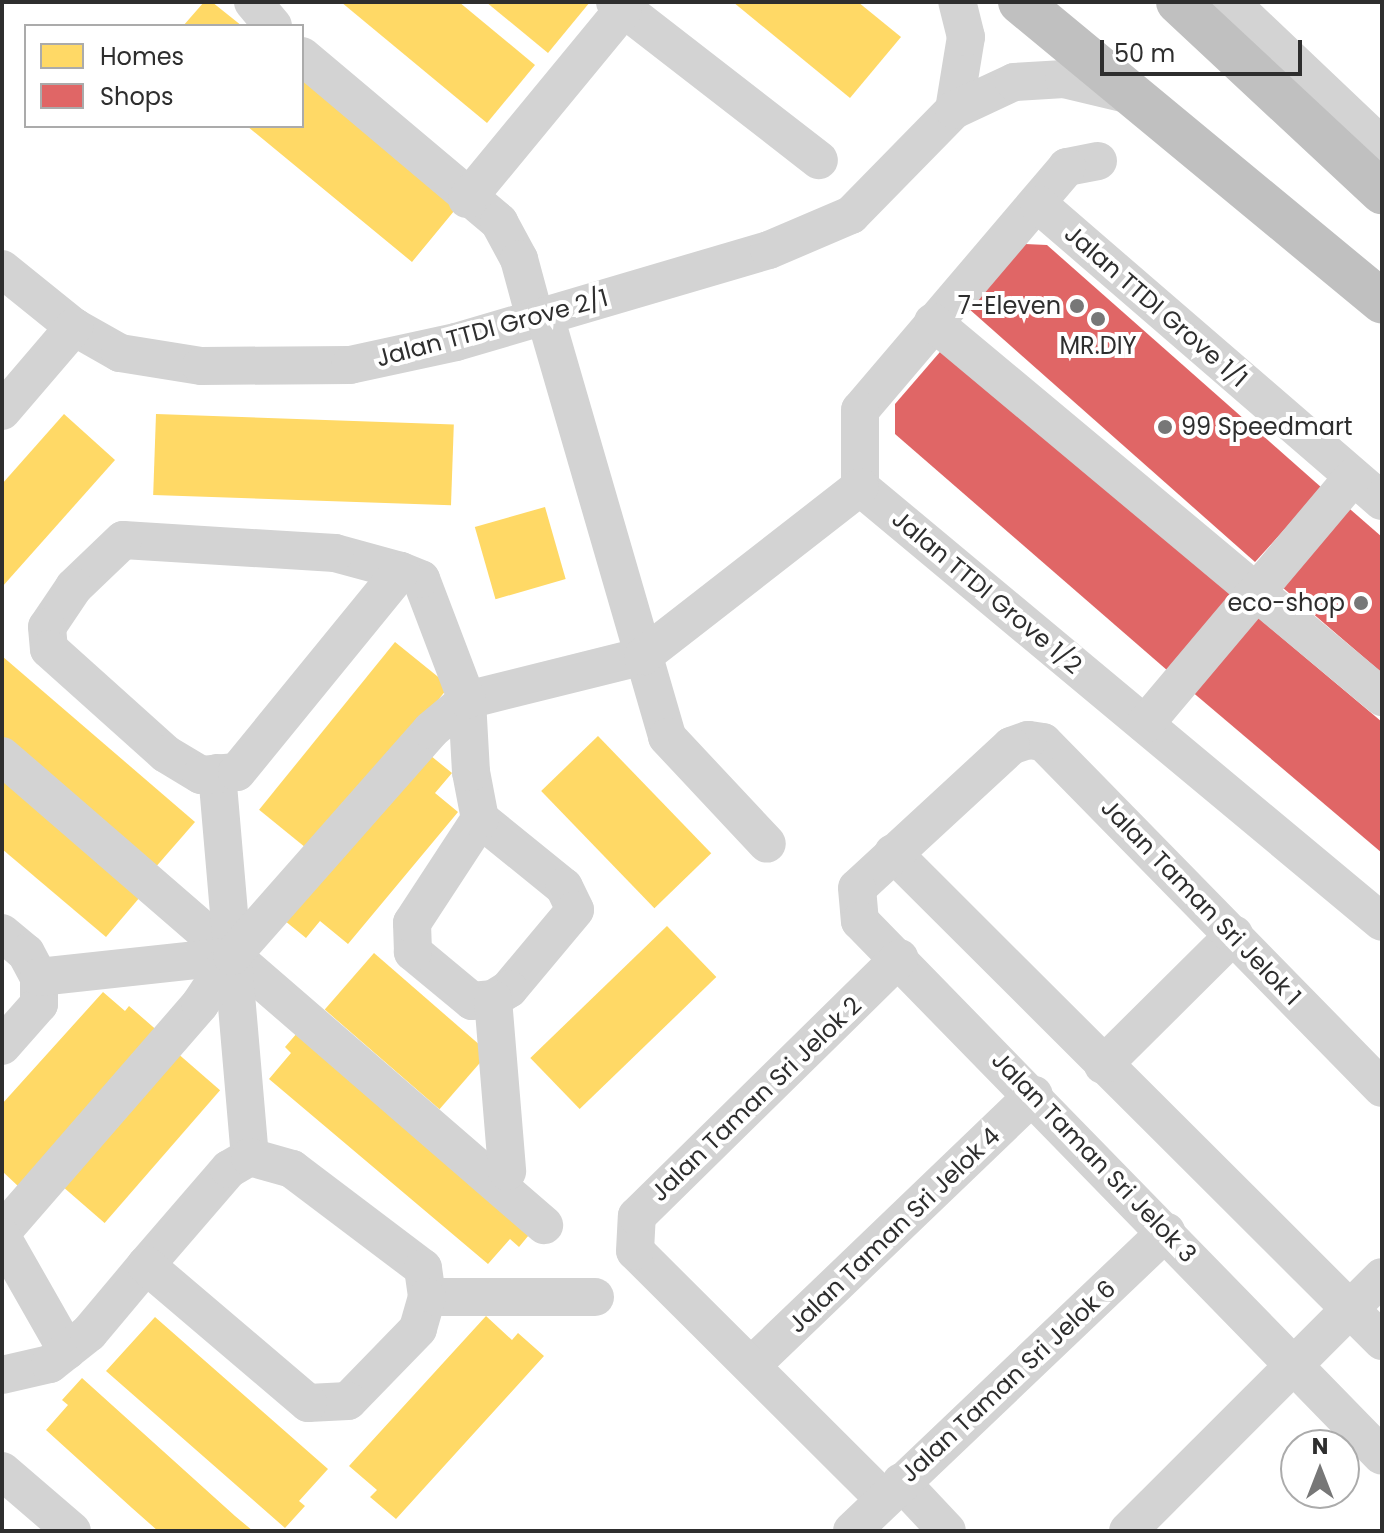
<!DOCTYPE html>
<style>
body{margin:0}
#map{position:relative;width:1384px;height:1533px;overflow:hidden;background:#fff;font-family:Poppins,sans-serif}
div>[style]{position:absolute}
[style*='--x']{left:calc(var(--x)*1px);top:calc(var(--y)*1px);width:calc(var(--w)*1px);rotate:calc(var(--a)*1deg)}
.homes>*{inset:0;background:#ffd966;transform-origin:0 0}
.shops>*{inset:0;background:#e06666}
.minor>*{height:38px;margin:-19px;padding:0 19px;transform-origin:19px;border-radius:19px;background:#d3d3d3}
.highway>*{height:44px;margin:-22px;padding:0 22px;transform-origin:22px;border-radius:22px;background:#c0c0c0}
.dots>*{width:22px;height:22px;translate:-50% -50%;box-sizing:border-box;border:4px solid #fff;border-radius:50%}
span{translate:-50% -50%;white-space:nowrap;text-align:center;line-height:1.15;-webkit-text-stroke:8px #fff;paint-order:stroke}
.poi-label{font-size:24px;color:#2e2e2e}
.right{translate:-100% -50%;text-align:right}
.left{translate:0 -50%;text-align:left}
.street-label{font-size:24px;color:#2e2e2e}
.frame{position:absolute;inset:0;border:4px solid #2e2e2e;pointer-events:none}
.legend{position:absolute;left:24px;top:24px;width:280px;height:104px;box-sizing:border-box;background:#fff;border:2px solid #ababab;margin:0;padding:10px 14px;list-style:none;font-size:24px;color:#2e2e2e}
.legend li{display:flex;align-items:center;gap:16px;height:40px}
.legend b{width:40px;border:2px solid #ababab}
.north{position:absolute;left:1280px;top:1429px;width:80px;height:80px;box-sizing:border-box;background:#fff;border:2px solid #ababab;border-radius:50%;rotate:0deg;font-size:22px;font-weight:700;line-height:32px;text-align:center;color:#2e2e2e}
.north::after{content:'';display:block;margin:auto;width:28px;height:36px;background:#777;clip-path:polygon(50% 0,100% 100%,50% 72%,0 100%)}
.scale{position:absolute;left:1100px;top:40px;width:202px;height:36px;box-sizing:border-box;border:4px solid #2e2e2e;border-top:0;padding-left:10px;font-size:24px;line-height:28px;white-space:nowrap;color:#2e2e2e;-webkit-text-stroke:6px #fff;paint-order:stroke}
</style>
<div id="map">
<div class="homes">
<div style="clip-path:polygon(204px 2px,212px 2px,242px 26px,183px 26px)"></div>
<div style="clip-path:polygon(341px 2px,459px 2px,535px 65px,487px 123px)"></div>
<div style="clip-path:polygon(486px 2px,590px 2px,548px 53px)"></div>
<div style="clip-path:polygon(733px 2px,858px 2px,901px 37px,850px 98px)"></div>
<div style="clip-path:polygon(302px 76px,459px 205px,412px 262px,247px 126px,302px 126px)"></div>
<div style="clip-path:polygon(64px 414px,115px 460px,2px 587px,2px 484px)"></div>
<div style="left:156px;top:414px;width:298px;height:81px;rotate:2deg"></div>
<div style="left:545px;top:507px;width:75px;height:73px;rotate:74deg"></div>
<div style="left:395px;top:642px;width:70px;height:216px;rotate:39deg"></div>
<div style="clip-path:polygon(2px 656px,195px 822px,154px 869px,2px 739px)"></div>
<div style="left:598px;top:736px;width:163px;height:79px;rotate:46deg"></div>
<div style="clip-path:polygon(420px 747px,452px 773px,435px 793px,458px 812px,348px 944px,320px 921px,306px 938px,279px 916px)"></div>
<div style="clip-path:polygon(2px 768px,146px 890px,106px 937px,2px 849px)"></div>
<div style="left:667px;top:926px;width:71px;height:190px;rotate:46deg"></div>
<div style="left:374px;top:953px;width:152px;height:75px;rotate:41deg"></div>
<div style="clip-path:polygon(103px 992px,125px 1011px,129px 1006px,160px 1033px,19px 1187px,2px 1171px,2px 1104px)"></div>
<div style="clip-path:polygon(304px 1025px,538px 1224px,519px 1247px,510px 1239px,488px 1264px,269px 1079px,291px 1053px,285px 1047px)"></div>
<div style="left:168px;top:1045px;width:69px;height:176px;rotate:41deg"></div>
<div style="clip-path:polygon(486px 1316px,512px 1340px,518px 1333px,544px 1356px,396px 1519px,370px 1497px,377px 1490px,349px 1466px)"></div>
<div style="clip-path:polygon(155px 1317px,328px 1469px,299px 1501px,305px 1506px,285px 1528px,106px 1371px)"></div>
<div style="clip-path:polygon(82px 1378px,235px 1516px,253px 1531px,158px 1531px,132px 1508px,46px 1430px,68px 1405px,62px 1400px)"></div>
</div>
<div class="shops">
<div style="clip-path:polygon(1025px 244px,1047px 245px,1322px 488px,1255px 562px,968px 308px)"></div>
<div style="clip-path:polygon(946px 345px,1234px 596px,1168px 671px,895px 434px,895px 404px)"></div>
<div style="clip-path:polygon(1343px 503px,1382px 537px,1382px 673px,1275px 581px)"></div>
<div style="clip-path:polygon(1255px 615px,1382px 722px,1382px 853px,1190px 690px)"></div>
</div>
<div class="minor">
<div style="--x:253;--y:2;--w:31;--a:50"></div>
<div style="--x:615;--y:2;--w:258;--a:37.8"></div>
<div style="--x:1230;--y:2;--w:209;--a:43.5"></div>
<div style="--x:302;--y:56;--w:258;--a:40.1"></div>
<div style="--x:499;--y:222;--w:42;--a:61.6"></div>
<div style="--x:519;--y:259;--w:61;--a:74.8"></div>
<div style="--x:954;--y:110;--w:74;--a:-80.7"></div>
<div style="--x:966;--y:37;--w:36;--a:-104"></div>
<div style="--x:1098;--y:161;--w:32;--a:169"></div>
<div style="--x:1067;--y:167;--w:319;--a:130.4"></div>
<div style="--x:860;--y:410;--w:77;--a:90"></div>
<div style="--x:860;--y:487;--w:679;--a:39.81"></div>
<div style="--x:467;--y:199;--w:245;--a:-50.5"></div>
<div style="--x:1039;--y:205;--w:453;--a:40.8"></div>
<div style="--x:2;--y:269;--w:92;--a:38.9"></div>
<div style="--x:74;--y:327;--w:53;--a:29.5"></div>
<div style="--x:120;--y:353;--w:82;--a:9.1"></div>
<div style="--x:201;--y:366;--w:149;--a:-0.4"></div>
<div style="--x:350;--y:365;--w:108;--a:-12.2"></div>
<div style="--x:456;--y:342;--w:326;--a:-16.4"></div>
<div style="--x:769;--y:250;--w:89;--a:-23.1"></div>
<div style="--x:851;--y:215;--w:147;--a:-45.6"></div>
<div style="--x:954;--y:110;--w:66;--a:-25"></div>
<div style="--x:1014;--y:82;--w:50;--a:-3.4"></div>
<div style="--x:1064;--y:79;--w:69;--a:13.4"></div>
<div style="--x:545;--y:316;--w:438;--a:73.8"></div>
<div style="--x:667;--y:737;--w:146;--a:46.9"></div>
<div style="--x:933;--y:322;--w:585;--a:39.87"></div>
<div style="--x:2;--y:411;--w:111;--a:-49.4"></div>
<div style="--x:1145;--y:724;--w:323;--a:-49.9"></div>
<div style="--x:2;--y:756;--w:717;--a:40.87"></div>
<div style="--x:217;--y:773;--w:385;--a:85.1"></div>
<div style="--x:480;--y:819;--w:108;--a:39"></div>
<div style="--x:564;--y:887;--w:25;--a:64"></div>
<div style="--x:575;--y:910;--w:103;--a:129.9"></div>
<div style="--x:509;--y:989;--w:19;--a:148"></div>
<div style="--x:493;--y:999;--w:21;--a:175"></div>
<div style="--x:472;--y:1001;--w:77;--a:-140.3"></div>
<div style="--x:413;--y:952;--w:29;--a:-92"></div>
<div style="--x:412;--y:923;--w:124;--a:-56.8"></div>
<div style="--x:480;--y:819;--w:48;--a:-100.8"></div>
<div style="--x:471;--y:772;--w:72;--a:-93.2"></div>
<div style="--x:467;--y:700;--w:181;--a:-14"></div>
<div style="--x:643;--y:656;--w:275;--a:-37.9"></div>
<div style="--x:893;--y:853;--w:691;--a:44.94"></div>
<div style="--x:2;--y:933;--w:31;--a:40"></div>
<div style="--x:26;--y:953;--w:27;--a:62"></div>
<div style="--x:39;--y:977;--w:27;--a:90"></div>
<div style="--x:39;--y:1004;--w:56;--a:131.4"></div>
<div style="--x:39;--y:977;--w:194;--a:-6.2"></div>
<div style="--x:493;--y:999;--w:173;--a:85.3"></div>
<div style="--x:1103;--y:1065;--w:185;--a:-44.8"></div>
<div style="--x:1382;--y:1088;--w:484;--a:-134.4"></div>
<div style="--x:1043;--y:742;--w:15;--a:-172"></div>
<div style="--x:1028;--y:740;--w:18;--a:161"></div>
<div style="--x:1011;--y:746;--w:209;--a:137.3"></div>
<div style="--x:857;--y:888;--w:33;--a:85"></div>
<div style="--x:860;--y:921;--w:747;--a:45.7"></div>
<div style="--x:2;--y:1232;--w:302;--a:-49"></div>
<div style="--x:200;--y:1004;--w:58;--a:-56.3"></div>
<div style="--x:232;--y:956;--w:301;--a:-48.6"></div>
<div style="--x:431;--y:730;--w:47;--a:-39.8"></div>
<div style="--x:467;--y:700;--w:129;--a:-110.8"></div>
<div style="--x:421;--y:579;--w:22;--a:-158"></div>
<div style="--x:401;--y:571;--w:68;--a:-164.7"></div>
<div style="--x:335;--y:553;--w:212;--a:-176.5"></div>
<div style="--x:123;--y:540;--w:68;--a:136.2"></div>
<div style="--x:74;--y:587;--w:48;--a:124"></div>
<div style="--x:47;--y:627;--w:22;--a:85"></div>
<div style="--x:49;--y:649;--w:157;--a:41.9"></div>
<div style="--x:166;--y:754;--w:41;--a:31"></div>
<div style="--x:201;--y:775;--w:36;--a:-5"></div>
<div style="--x:237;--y:772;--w:259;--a:-50.8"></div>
<div style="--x:2;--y:1237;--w:131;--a:60.3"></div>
<div style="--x:427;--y:1297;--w:168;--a:0"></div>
<div style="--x:753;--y:1364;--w:389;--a:-43.8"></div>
<div style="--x:2;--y:1375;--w:49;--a:-12.9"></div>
<div style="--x:50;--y:1364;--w:50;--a:-38.5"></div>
<div style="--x:89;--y:1333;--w:89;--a:-50"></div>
<div style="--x:146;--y:1265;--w:127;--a:-49.2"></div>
<div style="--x:229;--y:1169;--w:24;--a:-30"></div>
<div style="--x:250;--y:1157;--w:44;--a:15.9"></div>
<div style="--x:292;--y:1169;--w:164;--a:37.1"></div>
<div style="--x:423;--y:1268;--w:29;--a:82"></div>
<div style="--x:427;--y:1297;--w:33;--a:106"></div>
<div style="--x:418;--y:1329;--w:100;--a:134.2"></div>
<div style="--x:348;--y:1401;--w:40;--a:177.1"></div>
<div style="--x:308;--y:1403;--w:213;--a:-139.6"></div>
<div style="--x:2;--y:1471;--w:92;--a:40.6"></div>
<div style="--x:901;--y:1482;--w:67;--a:46.8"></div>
<div style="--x:884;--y:1499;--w:351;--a:-135.1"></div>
<div style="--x:635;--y:1251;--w:35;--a:-87"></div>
<div style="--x:637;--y:1216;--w:368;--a:-44.5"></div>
<div style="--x:852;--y:1531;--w:434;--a:-43.6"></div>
<div style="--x:1128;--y:1531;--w:359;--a:-45"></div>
</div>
<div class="highway">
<div style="--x:1020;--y:2;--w:470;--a:39.6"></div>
<div style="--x:1178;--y:2;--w:279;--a:43"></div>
</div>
<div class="dots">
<div style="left:1077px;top:306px;background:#777"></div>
<div style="left:1098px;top:319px;background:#777"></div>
<div style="left:1165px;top:427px;background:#777"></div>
<div style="left:1361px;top:603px;background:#777"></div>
</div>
<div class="poi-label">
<span class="right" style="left:1061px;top:306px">7-Eleven</span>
<span style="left:1098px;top:346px">MR.DIY</span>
<span class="left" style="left:1181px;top:427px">99 Speedmart</span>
<span class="right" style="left:1345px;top:603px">eco-shop</span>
</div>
<div class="street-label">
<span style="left:1156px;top:306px;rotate:41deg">Jalan TTDI Grove 1/1</span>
<span style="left:492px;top:328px;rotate:-15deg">Jalan TTDI Grove 2/1</span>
<span style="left:987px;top:592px;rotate:40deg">Jalan TTDI Grove 1/2</span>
<span style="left:1201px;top:902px;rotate:46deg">Jalan Taman Sri Jelok 1</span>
<span style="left:756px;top:1099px;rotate:-44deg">Jalan Taman Sri Jelok 2</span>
<span style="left:1094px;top:1157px;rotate:46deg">Jalan Taman Sri Jelok 3</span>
<span style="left:894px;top:1230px;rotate:-44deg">Jalan Taman Sri Jelok 4</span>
<span style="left:1008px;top:1381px;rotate:-43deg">Jalan Taman Sri Jelok 6</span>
</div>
<div class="frame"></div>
<ul class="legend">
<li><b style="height:22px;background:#ffd966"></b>Homes</li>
<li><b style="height:22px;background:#e06666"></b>Shops</li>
</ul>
<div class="north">N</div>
<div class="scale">50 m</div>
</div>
